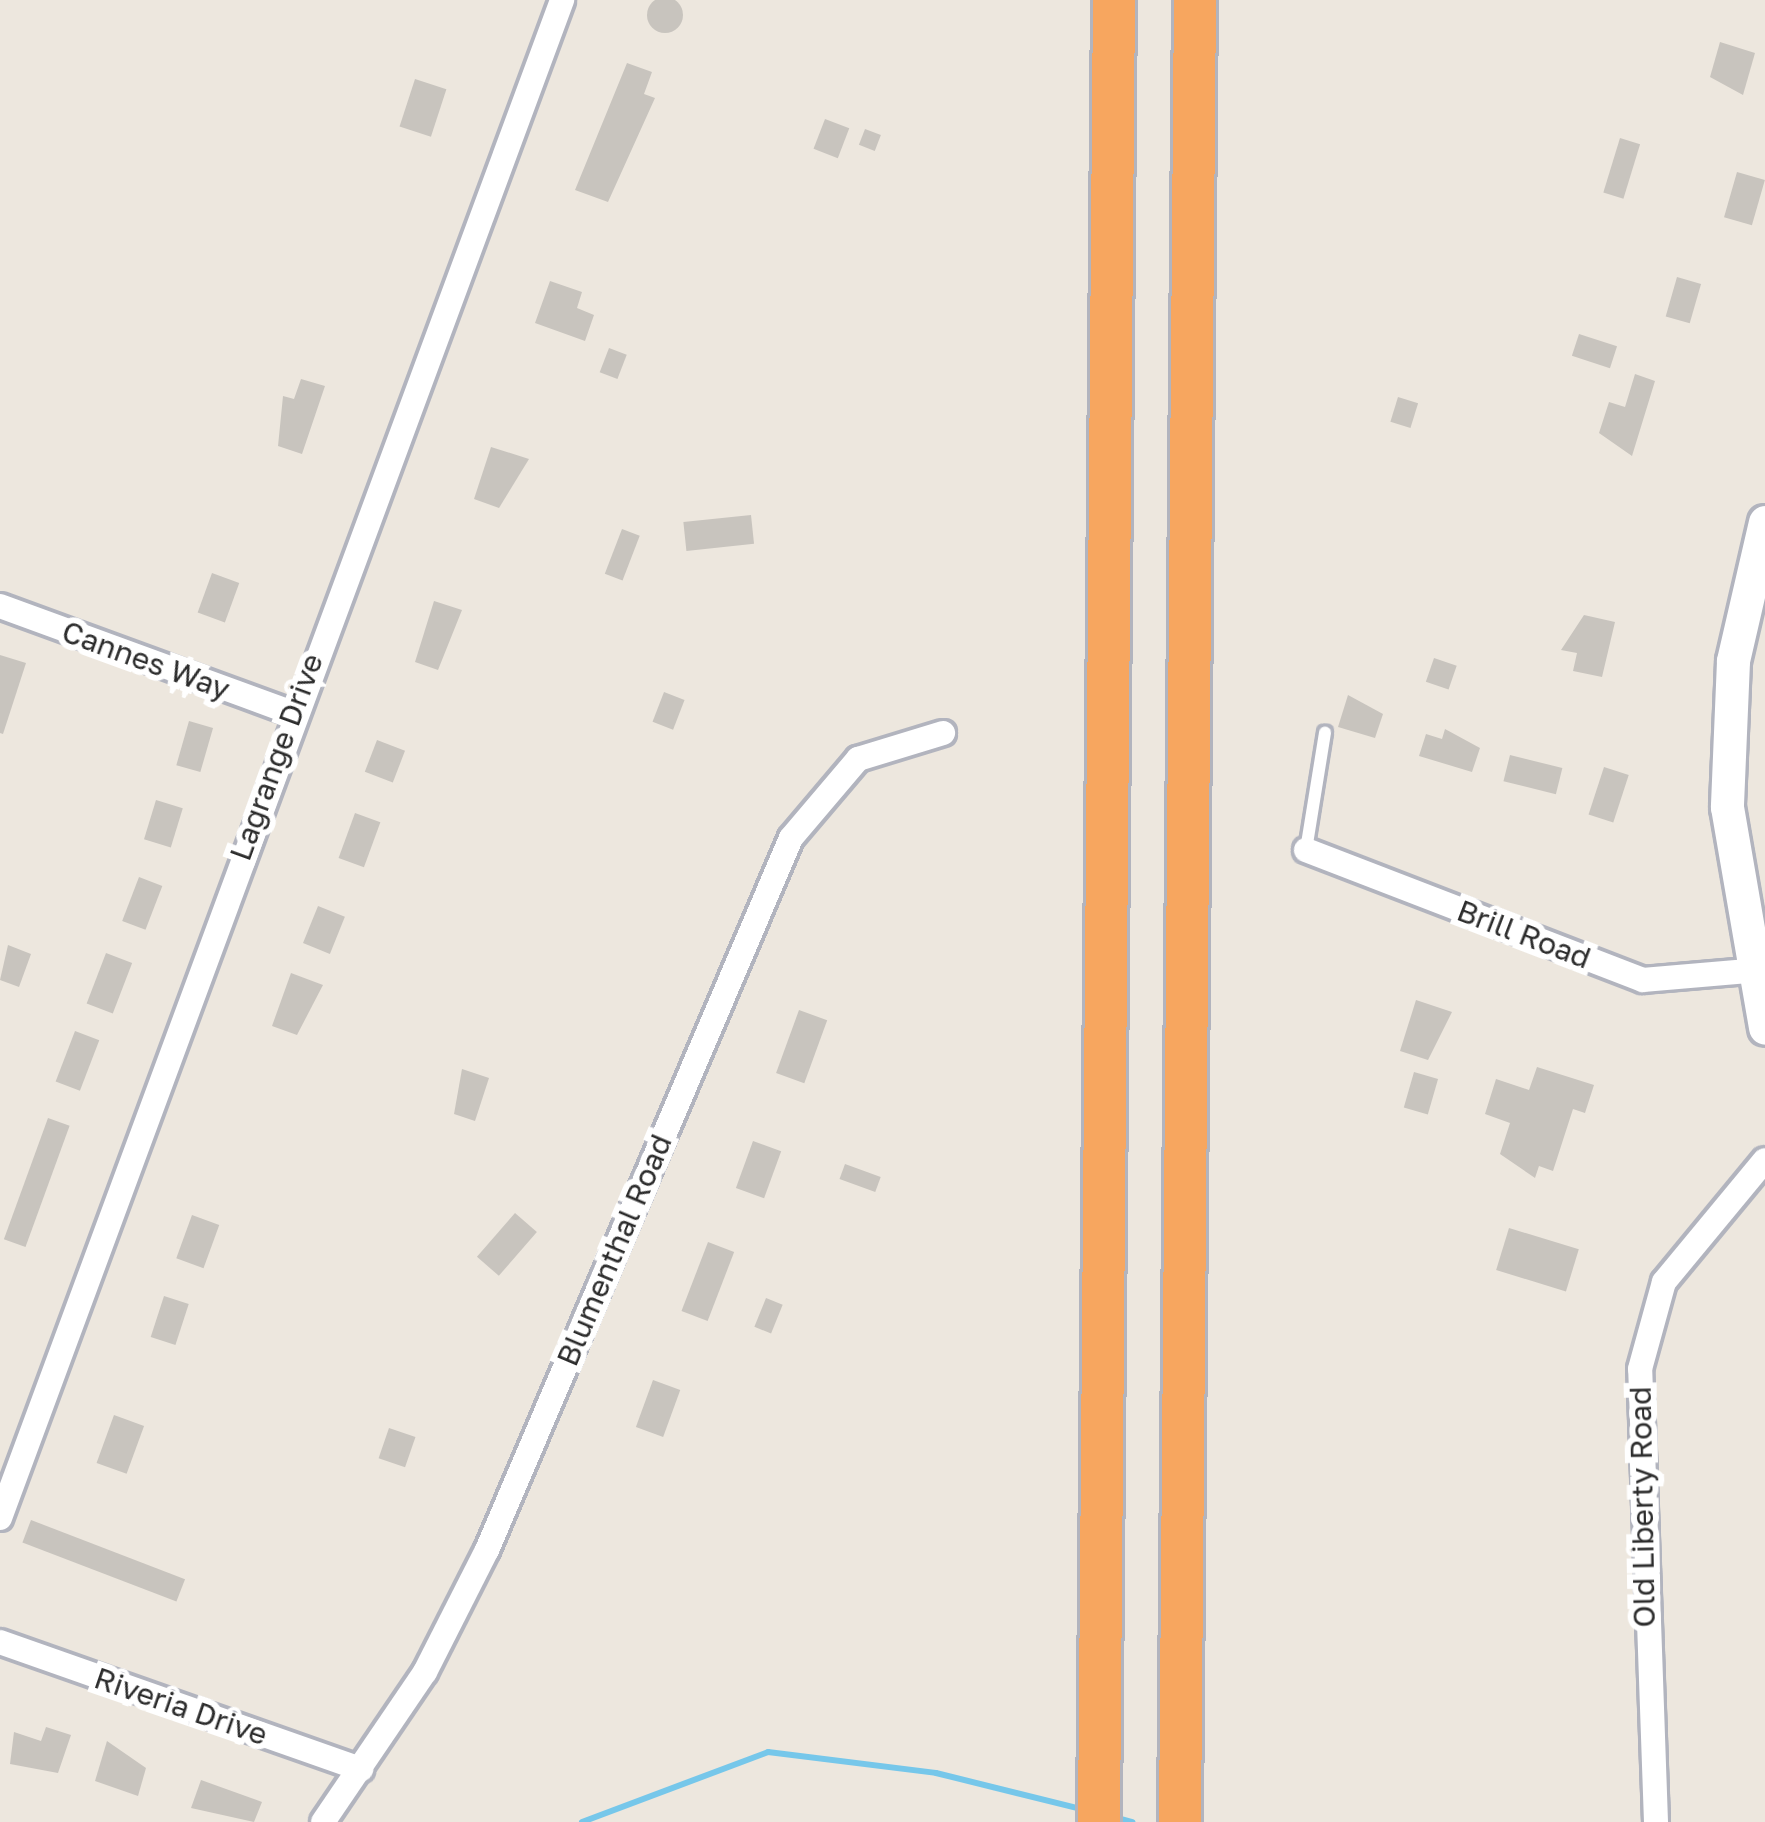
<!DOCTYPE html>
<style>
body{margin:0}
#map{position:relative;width:1765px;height:1822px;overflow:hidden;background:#ede7de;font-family:"Golos Text",sans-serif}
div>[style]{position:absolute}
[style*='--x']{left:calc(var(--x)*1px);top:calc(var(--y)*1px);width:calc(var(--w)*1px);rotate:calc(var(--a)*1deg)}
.stream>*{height:6px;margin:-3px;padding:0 3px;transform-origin:3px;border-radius:3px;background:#76c7ea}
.building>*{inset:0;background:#c8c4be;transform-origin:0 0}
.round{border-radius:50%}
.roads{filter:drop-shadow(3px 0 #b2b4be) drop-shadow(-3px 0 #b2b4be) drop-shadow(0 3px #b2b4be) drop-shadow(0 -3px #b2b4be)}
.lane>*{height:12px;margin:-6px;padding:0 6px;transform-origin:6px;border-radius:6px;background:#fff}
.street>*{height:24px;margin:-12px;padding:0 12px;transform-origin:12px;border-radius:12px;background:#fff}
.secondary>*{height:33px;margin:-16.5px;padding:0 16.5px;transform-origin:16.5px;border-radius:16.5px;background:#fff}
.highway>*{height:42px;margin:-21px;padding:0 21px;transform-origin:21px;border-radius:21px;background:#f7a65f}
span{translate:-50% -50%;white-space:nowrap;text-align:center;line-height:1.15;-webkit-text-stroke:12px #fff;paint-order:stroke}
.street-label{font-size:30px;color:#2c2c2c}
</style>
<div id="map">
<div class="stream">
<div style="--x:1117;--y:1818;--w:16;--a:15"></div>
<div style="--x:582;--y:1822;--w:199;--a:-20.6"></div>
<div style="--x:768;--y:1752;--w:169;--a:7.1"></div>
<div style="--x:936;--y:1773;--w:149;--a:13.9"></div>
</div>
<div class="building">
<div class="round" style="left:647px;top:-3px;width:36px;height:36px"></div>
<div style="clip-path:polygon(1720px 42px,1755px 53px,1743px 95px,1710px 77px)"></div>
<div style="clip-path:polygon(627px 63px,652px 72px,644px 94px,655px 98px,608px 202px,575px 190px)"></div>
<div style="left:415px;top:79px;width:33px;height:50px;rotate:18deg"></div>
<div style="left:825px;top:119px;width:26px;height:32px;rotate:21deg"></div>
<div style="left:865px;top:129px;width:17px;height:17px;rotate:21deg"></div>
<div style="left:1620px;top:138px;width:21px;height:57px;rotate:17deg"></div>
<div style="left:1737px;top:172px;width:29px;height:47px;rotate:16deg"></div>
<div style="left:1677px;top:277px;width:25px;height:41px;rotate:16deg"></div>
<div style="clip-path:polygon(550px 281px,582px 292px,577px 308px,594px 315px,585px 341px,535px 323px)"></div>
<div style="left:1579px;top:334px;width:40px;height:23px;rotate:18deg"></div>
<div style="left:609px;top:348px;width:19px;height:26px;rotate:21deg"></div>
<div style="clip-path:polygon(1635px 374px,1655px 381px,1632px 456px,1599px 433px,1609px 402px,1625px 407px)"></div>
<div style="clip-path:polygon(301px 379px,325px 386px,302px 454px,278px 446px,283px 396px,294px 399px)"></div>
<div style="left:1398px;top:397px;width:21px;height:26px;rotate:17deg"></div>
<div style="clip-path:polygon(491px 447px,529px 459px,499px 508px,474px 499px)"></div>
<div style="left:751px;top:515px;width:29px;height:68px;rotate:84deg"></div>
<div style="left:622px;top:529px;width:19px;height:48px;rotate:21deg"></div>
<div style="left:212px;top:573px;width:29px;height:42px;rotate:20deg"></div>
<div style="clip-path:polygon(434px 601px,462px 610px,438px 670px,415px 662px)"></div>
<div style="clip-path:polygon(1584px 615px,1615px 622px,1602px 677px,1573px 671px,1577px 653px,1561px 650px)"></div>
<div style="clip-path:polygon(0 655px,26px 663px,3px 734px,0 733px)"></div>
<div style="left:1434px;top:658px;width:24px;height:25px;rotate:19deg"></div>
<div style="left:664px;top:692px;width:22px;height:32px;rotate:21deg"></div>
<div style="clip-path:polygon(1348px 695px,1383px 714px,1375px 738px,1338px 727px)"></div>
<div style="left:189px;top:721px;width:25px;height:46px;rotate:16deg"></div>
<div style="clip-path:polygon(1445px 729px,1480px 748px,1472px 772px,1419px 756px,1426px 734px,1442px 739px)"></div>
<div style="left:377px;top:740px;width:30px;height:34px;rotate:21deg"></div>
<div style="left:1510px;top:755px;width:54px;height:27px;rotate:14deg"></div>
<div style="left:1604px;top:767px;width:26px;height:50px;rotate:18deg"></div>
<div style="left:156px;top:800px;width:28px;height:41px;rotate:17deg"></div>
<div style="left:355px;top:813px;width:27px;height:48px;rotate:20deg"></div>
<div style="left:139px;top:877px;width:25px;height:47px;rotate:21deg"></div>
<div style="left:318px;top:906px;width:29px;height:40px;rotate:22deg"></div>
<div style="clip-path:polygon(8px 945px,31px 954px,19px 987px,0 980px)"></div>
<div style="left:106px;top:953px;width:28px;height:54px;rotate:21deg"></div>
<div style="clip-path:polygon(291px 973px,323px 985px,297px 1035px,272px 1026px)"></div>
<div style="clip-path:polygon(1416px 1000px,1452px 1012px,1428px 1060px,1400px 1051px)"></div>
<div style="left:799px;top:1010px;width:30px;height:67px;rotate:20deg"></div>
<div style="left:75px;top:1031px;width:26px;height:54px;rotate:21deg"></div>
<div style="clip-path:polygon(1537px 1067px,1594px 1085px,1585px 1113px,1573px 1109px,1553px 1171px,1539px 1166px,1535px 1178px,1500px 1154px,1510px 1123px,1485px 1114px,1496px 1079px,1529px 1090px)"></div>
<div style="clip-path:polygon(462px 1069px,489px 1078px,475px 1121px,454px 1114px)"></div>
<div style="left:1414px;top:1072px;width:25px;height:37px;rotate:16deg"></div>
<div style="left:48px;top:1118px;width:23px;height:129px;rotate:20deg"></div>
<div style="left:753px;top:1141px;width:30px;height:50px;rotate:20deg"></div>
<div style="left:845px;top:1164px;width:38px;height:16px;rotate:20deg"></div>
<div style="left:515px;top:1213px;width:29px;height:58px;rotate:41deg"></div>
<div style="left:192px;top:1215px;width:29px;height:46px;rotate:20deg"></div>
<div style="left:1509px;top:1228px;width:73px;height:44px;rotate:17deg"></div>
<div style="left:708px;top:1242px;width:28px;height:74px;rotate:21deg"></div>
<div style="left:164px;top:1296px;width:26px;height:43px;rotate:18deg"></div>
<div style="left:766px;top:1298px;width:18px;height:31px;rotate:22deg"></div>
<div style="left:653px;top:1380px;width:29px;height:50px;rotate:20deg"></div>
<div style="left:114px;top:1415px;width:32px;height:51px;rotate:20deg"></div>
<div style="left:389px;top:1428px;width:28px;height:32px;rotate:19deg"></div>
<div style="left:31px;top:1520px;width:165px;height:24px;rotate:21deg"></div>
<div style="clip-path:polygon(46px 1727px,71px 1735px,58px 1773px,10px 1764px,14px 1732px,41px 1741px)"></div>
<div style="clip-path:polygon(107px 1741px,146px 1768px,138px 1796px,95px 1781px)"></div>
<div style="clip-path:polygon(201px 1780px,262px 1802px,254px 1822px,191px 1808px)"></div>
</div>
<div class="roads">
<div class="lane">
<div style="--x:1306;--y:850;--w:119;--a:-80.8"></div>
</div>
<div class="street">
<div style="--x:0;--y:606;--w:311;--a:20.1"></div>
<div style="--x:1306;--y:850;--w:361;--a:21.1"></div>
<div style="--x:1643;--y:980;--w:105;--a:-4.9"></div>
<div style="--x:0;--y:1518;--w:1619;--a:-69.68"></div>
<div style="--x:0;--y:1642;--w:383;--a:19.4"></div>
<div style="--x:323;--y:1822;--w:181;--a:-55.8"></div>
<div style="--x:425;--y:1672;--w:137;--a:-63.1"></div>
<div style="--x:487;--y:1550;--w:774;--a:-66.88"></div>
<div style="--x:791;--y:838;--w:104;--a:-49.7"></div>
<div style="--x:858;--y:759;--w:89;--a:-17"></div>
<div style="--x:1656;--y:1822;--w:453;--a:-92"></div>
<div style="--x:1640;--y:1369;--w:90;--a:-74.6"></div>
<div style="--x:1664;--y:1282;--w:158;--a:-50.4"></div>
</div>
<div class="secondary">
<div style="--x:1765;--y:522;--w:143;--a:103"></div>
<div style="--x:1733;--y:661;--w:146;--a:92.4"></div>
<div style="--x:1727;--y:807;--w:224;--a:80.2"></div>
</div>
<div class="highway">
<div style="--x:1099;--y:1822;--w:1822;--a:-89.53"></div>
<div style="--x:1180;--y:1822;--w:1822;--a:-89.53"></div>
</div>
</div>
<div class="street-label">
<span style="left:146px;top:660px;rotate:20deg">Cannes Way</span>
<span style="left:276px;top:757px;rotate:-70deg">Lagrange Drive</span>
<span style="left:1524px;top:934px;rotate:21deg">Brill Road</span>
<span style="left:614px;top:1250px;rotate:-67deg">Blumenthal Road</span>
<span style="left:1642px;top:1507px;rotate:-91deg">Old Liberty Road</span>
<span style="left:181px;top:1706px;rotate:19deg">Riveria Drive</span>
</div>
</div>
